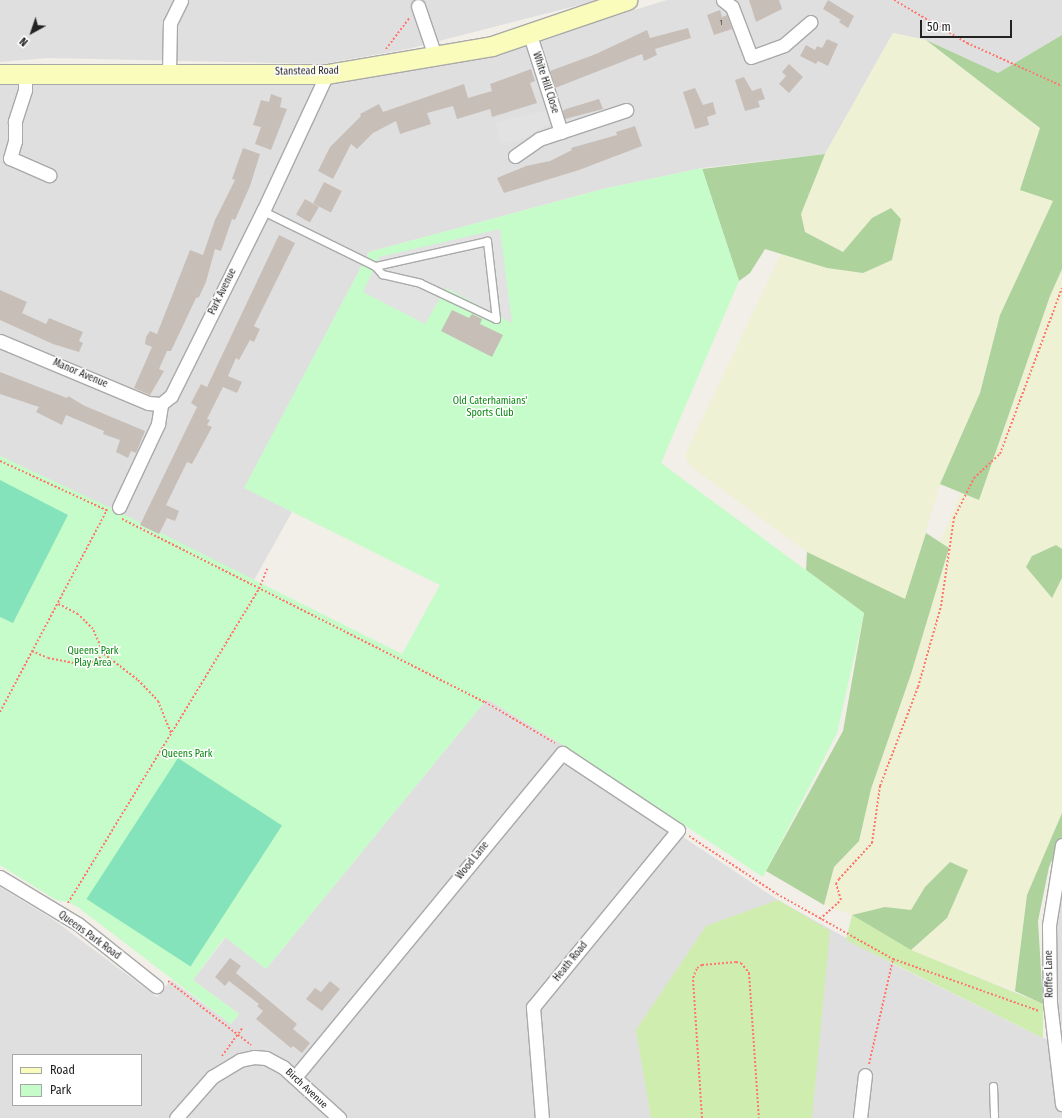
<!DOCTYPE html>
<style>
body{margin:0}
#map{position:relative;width:1062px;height:1118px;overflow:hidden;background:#f2eee8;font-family:"Fira Sans Condensed",sans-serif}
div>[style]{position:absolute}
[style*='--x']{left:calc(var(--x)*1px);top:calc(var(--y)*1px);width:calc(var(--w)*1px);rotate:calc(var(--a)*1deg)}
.residential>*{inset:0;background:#e0dfdf}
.farmland>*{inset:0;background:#eff1d4}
.grass>*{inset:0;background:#ceedae}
.forest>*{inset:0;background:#add29c}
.park>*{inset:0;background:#c6fcc9}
.pitch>*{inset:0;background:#85e3bc;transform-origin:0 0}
.parking>*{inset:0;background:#e2e2e2}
.building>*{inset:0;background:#c7beb7;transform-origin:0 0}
.path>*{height:2px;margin-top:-1px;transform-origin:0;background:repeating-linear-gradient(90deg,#fe786d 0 2px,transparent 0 4px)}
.roads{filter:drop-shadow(1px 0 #a9a9a9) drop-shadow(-1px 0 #a9a9a9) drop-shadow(0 1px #a9a9a9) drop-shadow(0 -1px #a9a9a9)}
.lane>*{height:7px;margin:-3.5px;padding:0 3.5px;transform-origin:3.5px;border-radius:3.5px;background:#fff}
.street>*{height:13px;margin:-6.5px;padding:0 6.5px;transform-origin:6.5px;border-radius:6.5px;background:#fff}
.secondary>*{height:19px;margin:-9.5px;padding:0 9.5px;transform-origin:9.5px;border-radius:9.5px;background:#fafcbc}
span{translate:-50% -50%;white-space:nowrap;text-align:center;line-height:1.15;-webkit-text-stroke:3px #fff;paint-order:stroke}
.number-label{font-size:8px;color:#4b4947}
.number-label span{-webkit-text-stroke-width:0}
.street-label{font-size:10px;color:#222}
.park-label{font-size:10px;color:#08870f}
.legend{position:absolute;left:12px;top:1054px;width:130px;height:52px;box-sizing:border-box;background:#fff;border:1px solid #a7a7a7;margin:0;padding:5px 7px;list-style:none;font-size:12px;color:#222}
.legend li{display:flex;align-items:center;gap:8px;height:20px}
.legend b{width:20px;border:1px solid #a7a7a7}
.north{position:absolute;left:12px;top:12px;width:40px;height:40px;-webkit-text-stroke:3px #fff;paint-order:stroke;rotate:220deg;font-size:11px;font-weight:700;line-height:16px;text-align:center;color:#222}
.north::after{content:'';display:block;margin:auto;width:14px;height:18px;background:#222;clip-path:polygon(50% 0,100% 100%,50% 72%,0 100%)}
.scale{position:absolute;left:920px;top:20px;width:92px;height:18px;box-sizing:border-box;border:2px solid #222;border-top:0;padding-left:5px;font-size:12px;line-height:14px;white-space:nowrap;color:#222;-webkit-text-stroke:3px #fff;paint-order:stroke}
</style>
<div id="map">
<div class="residential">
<div style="clip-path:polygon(0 0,599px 0,408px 49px,323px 64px,47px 58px,0 62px)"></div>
<div style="clip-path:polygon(667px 0,1062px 0,1062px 35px,998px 73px,926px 40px,893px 33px,825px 154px,702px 168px,603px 189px,369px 252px,245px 488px,292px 512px,254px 580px,0 456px,0 81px,270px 79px,308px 84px,507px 49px)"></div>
<div style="clip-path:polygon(evenodd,487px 699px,563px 745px,687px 829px,683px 837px,778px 900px,893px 964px,1043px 1038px,1062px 1042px,1062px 1118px,0 1118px,0 887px,54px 920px,157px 997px,171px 980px,231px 1024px,239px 1014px,193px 980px,226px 937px,266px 969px,487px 699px,13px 1055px,141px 1055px,141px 1105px,13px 1105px,13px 1055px)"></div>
<div style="clip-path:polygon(1062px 882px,1062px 1029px,1057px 1005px,1055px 926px)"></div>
</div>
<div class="farmland">
<div style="clip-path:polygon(893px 33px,926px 40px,1040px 128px,1020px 190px,1053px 201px,1000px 315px,980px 393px,940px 484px,906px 600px,807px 552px,690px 466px,685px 455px,781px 254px,827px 268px,863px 273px,872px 218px,843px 252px,805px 232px,801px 214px,825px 154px)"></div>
<div style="clip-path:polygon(1062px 269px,1062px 813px,1027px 895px,1015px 991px,911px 950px,947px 918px,968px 870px,950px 862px,925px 887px,911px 910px,885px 907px,852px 915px,824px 905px,834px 867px,859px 841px,871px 789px,911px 674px,949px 548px,940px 542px,961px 493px,979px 500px,1050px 296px)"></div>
</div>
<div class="grass">
<div style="clip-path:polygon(778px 900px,830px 931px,812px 1118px,651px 1118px,636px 1030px,706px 926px)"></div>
<div style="clip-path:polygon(852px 915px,911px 950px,1043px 1004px,1043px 1038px,846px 940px)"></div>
</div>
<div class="forest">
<div style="clip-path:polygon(1062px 35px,1062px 269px,1050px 296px,979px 500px,940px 484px,980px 393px,1000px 315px,1053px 201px,1020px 190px,1040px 128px,926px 40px,998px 73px)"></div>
<div style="clip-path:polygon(825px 154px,801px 214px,805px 232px,843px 252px,872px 218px,891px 208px,901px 219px,892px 260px,863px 273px,827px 268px,765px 249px,750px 273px,739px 281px,702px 169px)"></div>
<div style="clip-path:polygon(926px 533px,949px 548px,911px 674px,871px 789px,859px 841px,834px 867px,824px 905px,766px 871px,843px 731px,864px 613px,806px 570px,807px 552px,905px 599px)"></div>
<div style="clip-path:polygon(1056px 545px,1062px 549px,1062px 578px,1052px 598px,1026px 567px,1032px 556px)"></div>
<div style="clip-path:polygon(1062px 813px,1062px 837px,1049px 867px,1038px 921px,1043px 1004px,1015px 991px,1027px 895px)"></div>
<div style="clip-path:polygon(950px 862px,968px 870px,947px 918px,911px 950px,852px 915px,885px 907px,911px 910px,925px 887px)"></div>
</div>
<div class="park">
<div style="clip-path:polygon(702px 168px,739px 281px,661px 463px,864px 613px,837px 733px,763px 877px,563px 745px,487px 699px,266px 969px,225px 937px,193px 980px,239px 1014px,231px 1024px,79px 908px,68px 902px,56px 900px,0 865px,0 456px,115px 510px,402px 654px,440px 585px,244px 488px,369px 252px,603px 189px)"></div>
</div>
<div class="pitch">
<div style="clip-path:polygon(0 480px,68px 515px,13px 623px,0 617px)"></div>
<div style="left:178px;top:758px;width:124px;height:168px;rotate:33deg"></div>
</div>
<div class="parking">
<div style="clip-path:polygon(548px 110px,552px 116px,549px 124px,520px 140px,501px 144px,495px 122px)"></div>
<div style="clip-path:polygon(500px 229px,512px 323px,446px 288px,425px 324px,363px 292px,379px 257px)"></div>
</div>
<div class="building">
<div style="clip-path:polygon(749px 0,779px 0,782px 9px,756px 22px)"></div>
<div style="clip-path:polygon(828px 0,854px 16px,848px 28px,839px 22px,841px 20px,823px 9px)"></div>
<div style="clip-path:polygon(720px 10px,722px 17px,727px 15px,732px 29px,714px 35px,707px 15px)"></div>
<div style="clip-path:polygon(688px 28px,691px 38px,655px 49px,657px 55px,644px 61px,642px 54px,555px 88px,550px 71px,596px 54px,647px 30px,650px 38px)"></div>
<div style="clip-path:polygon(827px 39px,838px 44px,828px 66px,818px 61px,816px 64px,800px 56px,806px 45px,815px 50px,817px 46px,822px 48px)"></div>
<div style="clip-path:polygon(789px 64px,803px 77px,789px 93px,779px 84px,786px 76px,782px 72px)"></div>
<div style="clip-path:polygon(531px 69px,535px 81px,530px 83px,537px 103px,492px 117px,490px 109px,457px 119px,453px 106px,427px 113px,431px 124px,400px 134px,396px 121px,373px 133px,357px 149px,351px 144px,333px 179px,318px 171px,330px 147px,361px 116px,360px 114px,379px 104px,383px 112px,464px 84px,468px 98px,492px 91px,490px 84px)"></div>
<div style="clip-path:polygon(744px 77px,752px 91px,761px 88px,765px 99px,758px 101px,760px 107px,745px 111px,735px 80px)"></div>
<div style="clip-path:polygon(695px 88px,703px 105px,713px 102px,716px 114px,707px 117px,709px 125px,695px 129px,683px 92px)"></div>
<div style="clip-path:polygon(271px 94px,282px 98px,280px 107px,287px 109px,271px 150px,255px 144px,261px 127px,253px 125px,261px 100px,269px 102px)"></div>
<div style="clip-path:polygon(599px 99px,603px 109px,565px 119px,563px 111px,566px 109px)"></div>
<div style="clip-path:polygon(635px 126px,642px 146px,579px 170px,504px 193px,497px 178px,526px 166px,550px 161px,572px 150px,571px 148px,617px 135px,616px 132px)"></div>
<div style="clip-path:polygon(243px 148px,260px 154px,250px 186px,235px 220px,232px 219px,221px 251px,215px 249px,206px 282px,199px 297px,196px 298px,171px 351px,167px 351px,159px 369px,164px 371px,150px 395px,134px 388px,152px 347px,145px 344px,146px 337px,150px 331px,157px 334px,190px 250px,203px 255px,215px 220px,235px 180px,232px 179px)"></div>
<div style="left:324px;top:182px;width:20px;height:24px;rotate:27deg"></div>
<div style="left:305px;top:199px;width:16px;height:18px;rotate:30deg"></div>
<div style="clip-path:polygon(279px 235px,295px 243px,254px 326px,260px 329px,254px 342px,250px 340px,239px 360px,236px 358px,228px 376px,242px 382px,237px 393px,223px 387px,207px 419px,210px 420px,207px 425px,212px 427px,192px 464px,187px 462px,166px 505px,179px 511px,175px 521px,167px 518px,159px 534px,140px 525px,197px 407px,191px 403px,201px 384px,207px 387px)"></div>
<div style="clip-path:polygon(0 290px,27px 302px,22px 313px,46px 324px,49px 318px,83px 332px,79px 341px,83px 343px,79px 352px,53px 344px,0 320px)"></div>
<div style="clip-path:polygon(452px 310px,469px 318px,472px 314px,482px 319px,480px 324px,503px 335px,492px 357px,441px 331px)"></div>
<div style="clip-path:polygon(0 372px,67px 398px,68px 396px,85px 406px,145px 431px,136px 453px,131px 451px,128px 458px,116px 452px,120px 440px,103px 434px,104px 431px,66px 415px,62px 425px,36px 412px,39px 407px,0 394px)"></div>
<div style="clip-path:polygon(230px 958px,241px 966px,236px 973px,297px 1024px,293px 1029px,310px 1043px,302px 1053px,293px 1046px,291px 1048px,256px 1019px,263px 1011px,257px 1006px,259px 1004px,229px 981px,225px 986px,215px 977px)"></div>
<div style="clip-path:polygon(330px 981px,340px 989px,322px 1011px,306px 999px,315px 988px,321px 992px)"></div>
</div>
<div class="path">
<div style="--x:894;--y:0;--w:85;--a:30.5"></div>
<div style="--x:967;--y:43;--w:104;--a:24.4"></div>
<div style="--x:386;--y:49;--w:39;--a:-53"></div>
<div style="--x:0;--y:461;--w:119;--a:24.8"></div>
<div style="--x:122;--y:519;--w:407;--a:26.8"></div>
<div style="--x:485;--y:702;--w:81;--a:30.4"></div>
<div style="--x:32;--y:651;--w:17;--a:24"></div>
<div style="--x:48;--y:658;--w:33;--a:11"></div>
<div style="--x:80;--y:664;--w:16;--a:-11"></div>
<div style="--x:96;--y:661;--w:11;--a:-41"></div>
<div style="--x:104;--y:654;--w:27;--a:-114"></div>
<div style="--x:93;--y:629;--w:21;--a:-135"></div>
<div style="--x:78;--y:614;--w:22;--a:-153"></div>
<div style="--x:104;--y:654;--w:43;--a:37.4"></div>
<div style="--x:138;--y:680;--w:29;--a:46"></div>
<div style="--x:158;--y:701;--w:35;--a:68"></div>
<div style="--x:0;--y:712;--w:229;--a:-62.1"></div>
<div style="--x:689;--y:836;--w:105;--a:33.4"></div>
<div style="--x:777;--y:894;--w:133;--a:29.3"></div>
<div style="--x:893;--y:959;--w:155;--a:19.6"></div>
<div style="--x:68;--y:903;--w:368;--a:-58.7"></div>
<div style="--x:259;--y:589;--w:22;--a:-68"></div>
<div style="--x:820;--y:919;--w:28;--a:-42"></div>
<div style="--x:841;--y:900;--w:17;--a:-107"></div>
<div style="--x:836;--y:884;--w:6;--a:-59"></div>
<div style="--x:839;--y:879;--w:49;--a:-47.5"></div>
<div style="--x:872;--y:843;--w:58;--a:-82"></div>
<div style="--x:880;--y:786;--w:106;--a:-69"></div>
<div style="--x:918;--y:687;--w:84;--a:-74.1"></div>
<div style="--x:941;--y:606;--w:89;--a:-81.6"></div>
<div style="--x:954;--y:518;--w:45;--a:-63.4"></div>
<div style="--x:974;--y:478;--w:35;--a:-43"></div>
<div style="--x:1000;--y:454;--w:177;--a:-69.5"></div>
<div style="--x:168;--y:981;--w:105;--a:37.6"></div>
<div style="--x:222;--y:1056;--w:36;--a:-54"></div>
<div style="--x:869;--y:1064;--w:108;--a:-77.1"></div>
<div style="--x:702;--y:1118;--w:140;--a:-93.7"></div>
<div style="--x:693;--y:978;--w:11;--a:-68"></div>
<div style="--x:697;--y:968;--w:6;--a:-31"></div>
<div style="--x:702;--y:965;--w:34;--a:-5"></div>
<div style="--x:736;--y:962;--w:5;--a:11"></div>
<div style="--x:741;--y:963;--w:13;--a:51"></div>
<div style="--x:749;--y:973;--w:145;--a:86.1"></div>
</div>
<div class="roads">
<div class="lane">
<div style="--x:263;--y:211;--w:125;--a:26.2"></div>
<div style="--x:375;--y:266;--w:11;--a:49"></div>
<div style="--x:382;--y:274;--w:39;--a:13"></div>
<div style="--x:420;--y:283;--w:84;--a:25.3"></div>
<div style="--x:496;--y:319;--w:79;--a:-96.6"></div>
<div style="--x:487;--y:241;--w:115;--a:167.4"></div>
<div style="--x:993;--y:1086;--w:32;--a:88"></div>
</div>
<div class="street">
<div style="--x:723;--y:0;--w:11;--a:38"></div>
<div style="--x:732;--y:7;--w:53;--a:69.2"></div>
<div style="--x:751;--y:57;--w:35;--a:-20"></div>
<div style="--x:784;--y:45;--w:35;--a:-41"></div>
<div style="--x:418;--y:6;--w:53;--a:71.2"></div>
<div style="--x:530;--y:35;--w:102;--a:72.3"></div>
<div style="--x:25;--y:72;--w:18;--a:90"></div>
<div style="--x:25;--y:90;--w:33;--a:108"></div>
<div style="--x:15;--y:121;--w:20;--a:90"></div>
<div style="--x:15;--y:141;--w:18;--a:106"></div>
<div style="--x:10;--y:158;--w:43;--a:23.6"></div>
<div style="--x:169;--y:73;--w:50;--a:-88.9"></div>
<div style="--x:170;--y:23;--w:25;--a:-64"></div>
<div style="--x:515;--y:156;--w:29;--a:-35"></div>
<div style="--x:539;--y:139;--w:92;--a:-18.4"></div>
<div style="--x:0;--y:341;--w:160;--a:22.7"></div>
<div style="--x:148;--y:403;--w:13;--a:4"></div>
<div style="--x:119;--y:507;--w:92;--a:-64.8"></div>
<div style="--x:158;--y:424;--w:20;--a:-81"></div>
<div style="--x:161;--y:404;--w:13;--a:-39"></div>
<div style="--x:171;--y:396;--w:207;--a:-63.6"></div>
<div style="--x:263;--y:211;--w:151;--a:-65"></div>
<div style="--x:1062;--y:845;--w:81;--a:99.2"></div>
<div style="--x:1049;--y:925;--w:78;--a:89.3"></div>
<div style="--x:1050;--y:1003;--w:102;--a:83.2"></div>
<div style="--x:0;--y:877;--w:91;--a:31.1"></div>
<div style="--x:78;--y:924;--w:100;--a:38.5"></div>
<div style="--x:295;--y:1077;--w:420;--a:-50.5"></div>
<div style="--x:562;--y:753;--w:139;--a:33.6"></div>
<div style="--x:678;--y:830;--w:229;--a:129.3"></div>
<div style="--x:533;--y:1007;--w:111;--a:85.4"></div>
<div style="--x:176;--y:1118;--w:55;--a:-48.7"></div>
<div style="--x:212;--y:1077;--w:33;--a:-31"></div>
<div style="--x:240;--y:1060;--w:14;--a:-12"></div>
<div style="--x:254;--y:1057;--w:12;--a:5"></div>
<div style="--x:266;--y:1058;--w:19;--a:28"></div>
<div style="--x:283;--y:1067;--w:76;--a:42.3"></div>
<div style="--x:860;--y:1118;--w:43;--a:-83.4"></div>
</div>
<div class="secondary">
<div style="--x:0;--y:74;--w:327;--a:0"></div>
<div style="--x:327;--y:74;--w:167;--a:-9.6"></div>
<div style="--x:492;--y:46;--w:143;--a:-18.8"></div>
</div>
</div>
<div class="number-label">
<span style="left:721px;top:23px">1</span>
</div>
<div class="street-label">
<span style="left:307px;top:72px;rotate:-1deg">Stanstead Road</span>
<span style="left:545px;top:83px;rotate:72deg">White Hill Close</span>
<span style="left:223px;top:292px;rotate:-64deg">Park Avenue</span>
<span style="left:80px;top:374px;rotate:23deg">Manor Avenue</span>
<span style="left:473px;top:861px;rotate:-51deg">Wood Lane</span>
<span style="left:89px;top:936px;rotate:36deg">Queens Park Road</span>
<span style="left:571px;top:962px;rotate:-51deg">Heath Road</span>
<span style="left:1050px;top:974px;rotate:-91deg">Roffes Lane</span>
<span style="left:306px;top:1089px;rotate:43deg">Birch Avenue</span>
</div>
<div class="park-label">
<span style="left:490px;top:407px">Old Caterhamians'<br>Sports Club</span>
<span style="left:93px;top:657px">Queens Park<br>Play Area</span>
<span style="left:187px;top:755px">Queens Park</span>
</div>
<ul class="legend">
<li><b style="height:5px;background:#fafcbc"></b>Road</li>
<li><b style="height:11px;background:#c6fcc9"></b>Park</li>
</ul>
<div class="north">N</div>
<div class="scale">50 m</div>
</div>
